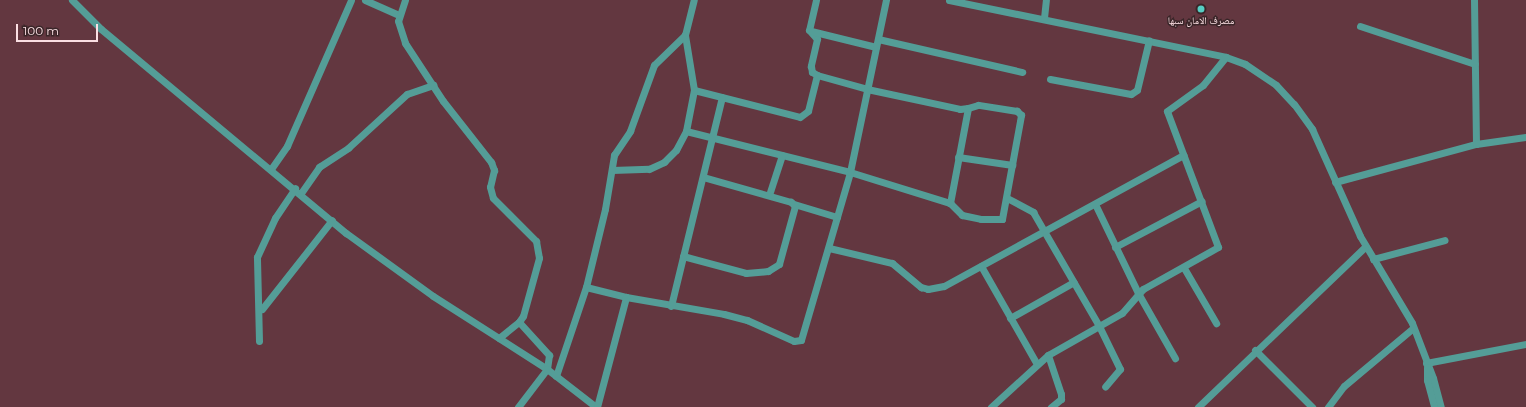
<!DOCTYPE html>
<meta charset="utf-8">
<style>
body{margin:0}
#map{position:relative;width:1526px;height:407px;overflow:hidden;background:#633740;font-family:Montserrat,"Noto Naskh Arabic",sans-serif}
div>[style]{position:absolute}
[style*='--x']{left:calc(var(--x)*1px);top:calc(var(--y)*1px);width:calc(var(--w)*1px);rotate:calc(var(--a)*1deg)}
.minor>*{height:7px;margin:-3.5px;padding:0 3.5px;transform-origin:3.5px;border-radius:3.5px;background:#549d97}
.dots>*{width:11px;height:11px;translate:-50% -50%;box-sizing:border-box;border:2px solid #3a2629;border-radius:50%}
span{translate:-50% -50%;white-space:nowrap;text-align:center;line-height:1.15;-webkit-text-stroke:3px #3a2629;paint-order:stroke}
.poi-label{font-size:10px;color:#fbdfe3}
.scale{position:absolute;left:16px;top:24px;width:82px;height:18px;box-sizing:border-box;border:2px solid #fbdfe3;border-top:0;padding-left:5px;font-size:12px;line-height:14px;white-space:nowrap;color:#fbdfe3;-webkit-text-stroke:3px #3a2629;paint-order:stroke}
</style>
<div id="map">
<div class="minor">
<div style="--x:72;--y:0;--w:41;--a:45"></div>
<div style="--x:101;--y:29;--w:319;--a:39.8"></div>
<div style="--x:346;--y:233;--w:107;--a:35.9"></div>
<div style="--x:433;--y:296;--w:135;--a:32.6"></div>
<div style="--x:547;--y:369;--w:48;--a:127.3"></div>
<div style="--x:365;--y:0;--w:37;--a:24"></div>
<div style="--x:405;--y:0;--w:22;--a:108"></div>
<div style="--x:398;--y:21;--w:23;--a:72"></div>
<div style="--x:405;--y:43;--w:69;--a:56.8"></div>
<div style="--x:443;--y:101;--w:78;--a:51.8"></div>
<div style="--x:491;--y:162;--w:9;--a:69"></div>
<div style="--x:494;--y:170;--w:17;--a:103"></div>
<div style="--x:490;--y:187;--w:11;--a:75"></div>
<div style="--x:493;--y:198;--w:61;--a:45"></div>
<div style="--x:536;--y:241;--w:17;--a:80"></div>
<div style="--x:539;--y:258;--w:60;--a:105.4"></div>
<div style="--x:523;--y:316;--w:7;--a:124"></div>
<div style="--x:519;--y:322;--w:45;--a:47.7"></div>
<div style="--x:549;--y:355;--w:14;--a:98"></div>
<div style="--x:547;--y:369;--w:62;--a:37.8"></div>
<div style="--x:816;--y:0;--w:31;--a:103"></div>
<div style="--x:809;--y:30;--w:12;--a:48"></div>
<div style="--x:817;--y:39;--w:28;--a:103"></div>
<div style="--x:811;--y:66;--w:6;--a:81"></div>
<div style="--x:812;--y:72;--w:6;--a:31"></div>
<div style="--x:817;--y:75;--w:52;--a:15.6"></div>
<div style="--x:867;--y:89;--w:95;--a:12.1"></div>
<div style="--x:960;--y:109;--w:8;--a:-7"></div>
<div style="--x:968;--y:108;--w:97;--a:100.7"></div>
<div style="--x:949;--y:0;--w:283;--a:11.6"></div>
<div style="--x:1226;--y:57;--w:20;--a:20"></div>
<div style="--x:1245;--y:64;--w:37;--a:34"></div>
<div style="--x:1276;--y:85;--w:26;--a:47"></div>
<div style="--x:1294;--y:104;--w:31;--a:54"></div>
<div style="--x:1312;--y:129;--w:117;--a:65.8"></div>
<div style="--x:1360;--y:236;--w:101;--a:59.1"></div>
<div style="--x:1412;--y:323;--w:59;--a:69.1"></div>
<div style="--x:1433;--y:378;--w:30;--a:75"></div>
<div style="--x:1474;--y:0;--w:144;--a:89.2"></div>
<div style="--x:1044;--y:18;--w:18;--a:-84"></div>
<div style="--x:1360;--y:26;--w:121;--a:18.3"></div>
<div style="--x:811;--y:31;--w:67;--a:13.8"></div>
<div style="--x:878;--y:39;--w:148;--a:12.9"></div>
<div style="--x:1050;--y:79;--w:82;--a:10.5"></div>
<div style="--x:1131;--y:94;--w:7;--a:-34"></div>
<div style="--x:1137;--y:90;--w:51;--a:-76.5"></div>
<div style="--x:694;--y:90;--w:109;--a:14.3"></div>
<div style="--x:800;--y:117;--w:10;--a:-37"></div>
<div style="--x:808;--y:111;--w:37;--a:-76"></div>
<div style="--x:686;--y:131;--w:169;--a:14"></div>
<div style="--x:850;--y:172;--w:105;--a:17.2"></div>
<div style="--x:950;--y:203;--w:17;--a:45"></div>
<div style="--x:962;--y:215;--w:19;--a:12"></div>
<div style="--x:981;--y:219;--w:21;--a:0"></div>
<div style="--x:1002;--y:219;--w:106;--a:-79.6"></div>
<div style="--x:1021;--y:115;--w:6;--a:-135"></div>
<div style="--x:1017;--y:111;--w:39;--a:-171"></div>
<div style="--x:978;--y:105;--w:10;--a:163"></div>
<div style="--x:958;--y:157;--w:55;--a:8.4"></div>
<div style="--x:271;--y:169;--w:28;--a:-55"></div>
<div style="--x:287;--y:146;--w:159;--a:-66.3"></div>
<div style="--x:612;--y:170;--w:37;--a:-2"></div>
<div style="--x:649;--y:169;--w:17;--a:-25"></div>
<div style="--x:664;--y:162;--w:17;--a:-45"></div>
<div style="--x:676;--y:150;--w:21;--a:-62"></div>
<div style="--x:686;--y:131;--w:42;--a:-79"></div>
<div style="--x:694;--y:90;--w:56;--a:-99.3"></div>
<div style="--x:685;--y:35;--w:36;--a:-76"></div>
<div style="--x:1335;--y:182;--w:146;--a:-15.1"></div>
<div style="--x:1476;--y:144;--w:50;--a:-8"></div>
<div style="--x:301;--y:193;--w:32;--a:-55"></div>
<div style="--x:319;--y:167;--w:35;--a:-33"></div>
<div style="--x:348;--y:148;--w:80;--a:-42.5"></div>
<div style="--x:407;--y:94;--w:28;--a:-19"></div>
<div style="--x:769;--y:195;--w:42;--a:-72"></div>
<div style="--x:1007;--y:198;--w:30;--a:28"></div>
<div style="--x:1033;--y:212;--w:132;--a:59.9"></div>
<div style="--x:1099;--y:326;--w:48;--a:64"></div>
<div style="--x:1120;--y:369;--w:23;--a:130"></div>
<div style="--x:794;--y:204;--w:45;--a:16.8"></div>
<div style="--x:1095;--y:204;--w:99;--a:64.2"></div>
<div style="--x:1138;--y:293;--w:75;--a:60.4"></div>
<div style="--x:1115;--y:247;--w:98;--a:-27.9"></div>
<div style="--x:829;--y:248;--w:65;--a:13.4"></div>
<div style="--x:892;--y:263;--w:38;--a:40"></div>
<div style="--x:921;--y:287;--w:7;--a:16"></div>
<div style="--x:928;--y:289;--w:16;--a:-11"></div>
<div style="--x:944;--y:286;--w:273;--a:-28.7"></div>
<div style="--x:683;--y:256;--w:65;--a:15.1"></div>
<div style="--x:746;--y:273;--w:22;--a:-5"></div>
<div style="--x:768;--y:271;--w:13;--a:-32"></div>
<div style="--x:779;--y:264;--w:60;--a:-74.6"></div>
<div style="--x:795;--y:206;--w:6;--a:-135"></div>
<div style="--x:791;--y:202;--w:91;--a:-164.1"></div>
<div style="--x:1373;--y:259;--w:74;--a:-14.8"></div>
<div style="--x:981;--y:266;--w:113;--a:60.3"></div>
<div style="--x:1184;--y:268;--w:64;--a:59.8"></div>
<div style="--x:586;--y:287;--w:41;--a:14"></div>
<div style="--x:626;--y:297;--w:99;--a:9.8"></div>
<div style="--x:724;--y:314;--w:24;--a:15"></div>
<div style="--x:747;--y:320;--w:51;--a:24.1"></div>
<div style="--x:794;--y:341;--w:7;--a:-8"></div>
<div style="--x:801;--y:340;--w:175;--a:-73.7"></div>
<div style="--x:850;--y:172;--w:176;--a:-78.2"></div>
<div style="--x:671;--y:306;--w:215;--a:-76.3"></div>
<div style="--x:262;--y:309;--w:113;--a:-51.8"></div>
<div style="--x:1010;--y:318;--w:73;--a:-29.4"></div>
<div style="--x:499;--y:338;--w:26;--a:-39"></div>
<div style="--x:259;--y:341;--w:84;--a:-91.4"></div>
<div style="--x:257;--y:257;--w:43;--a:-65.2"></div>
<div style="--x:275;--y:218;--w:36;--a:-56"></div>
<div style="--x:1255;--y:350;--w:81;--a:45"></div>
<div style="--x:1048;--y:355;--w:41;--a:71.6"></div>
<div style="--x:1061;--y:394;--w:5;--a:90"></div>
<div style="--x:1061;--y:399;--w:13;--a:141"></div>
<div style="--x:1426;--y:363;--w:102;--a:-10.8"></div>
<div style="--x:1427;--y:367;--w:13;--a:90"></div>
<div style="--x:1427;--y:380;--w:28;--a:75"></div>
<div style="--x:556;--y:376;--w:94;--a:-71.4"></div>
<div style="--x:586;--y:287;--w:80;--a:-76.3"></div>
<div style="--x:605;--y:209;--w:55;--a:-80.5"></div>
<div style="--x:614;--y:155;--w:29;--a:-56"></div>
<div style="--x:630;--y:131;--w:70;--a:-70"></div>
<div style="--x:654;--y:65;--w:43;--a:-44.1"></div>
<div style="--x:597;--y:407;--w:114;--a:-75.2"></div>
<div style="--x:991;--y:407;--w:77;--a:-42.4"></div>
<div style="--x:1048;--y:355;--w:85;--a:-29.6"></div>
<div style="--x:1122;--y:313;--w:32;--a:-49"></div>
<div style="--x:1143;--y:289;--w:86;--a:-29.2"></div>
<div style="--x:1218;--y:247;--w:145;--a:-110.6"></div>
<div style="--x:1167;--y:111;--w:44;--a:-35.8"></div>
<div style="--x:1203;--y:85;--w:36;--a:-51"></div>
<div style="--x:1198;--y:407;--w:231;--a:-43.8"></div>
<div style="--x:1328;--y:407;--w:26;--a:-53"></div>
<div style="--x:1344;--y:386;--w:90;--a:-40"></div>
</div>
<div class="dots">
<div style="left:1201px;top:9px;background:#56cec4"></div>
</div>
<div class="poi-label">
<span style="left:1201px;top:21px">مصرف الامان سبها</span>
</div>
<div class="scale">100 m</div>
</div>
